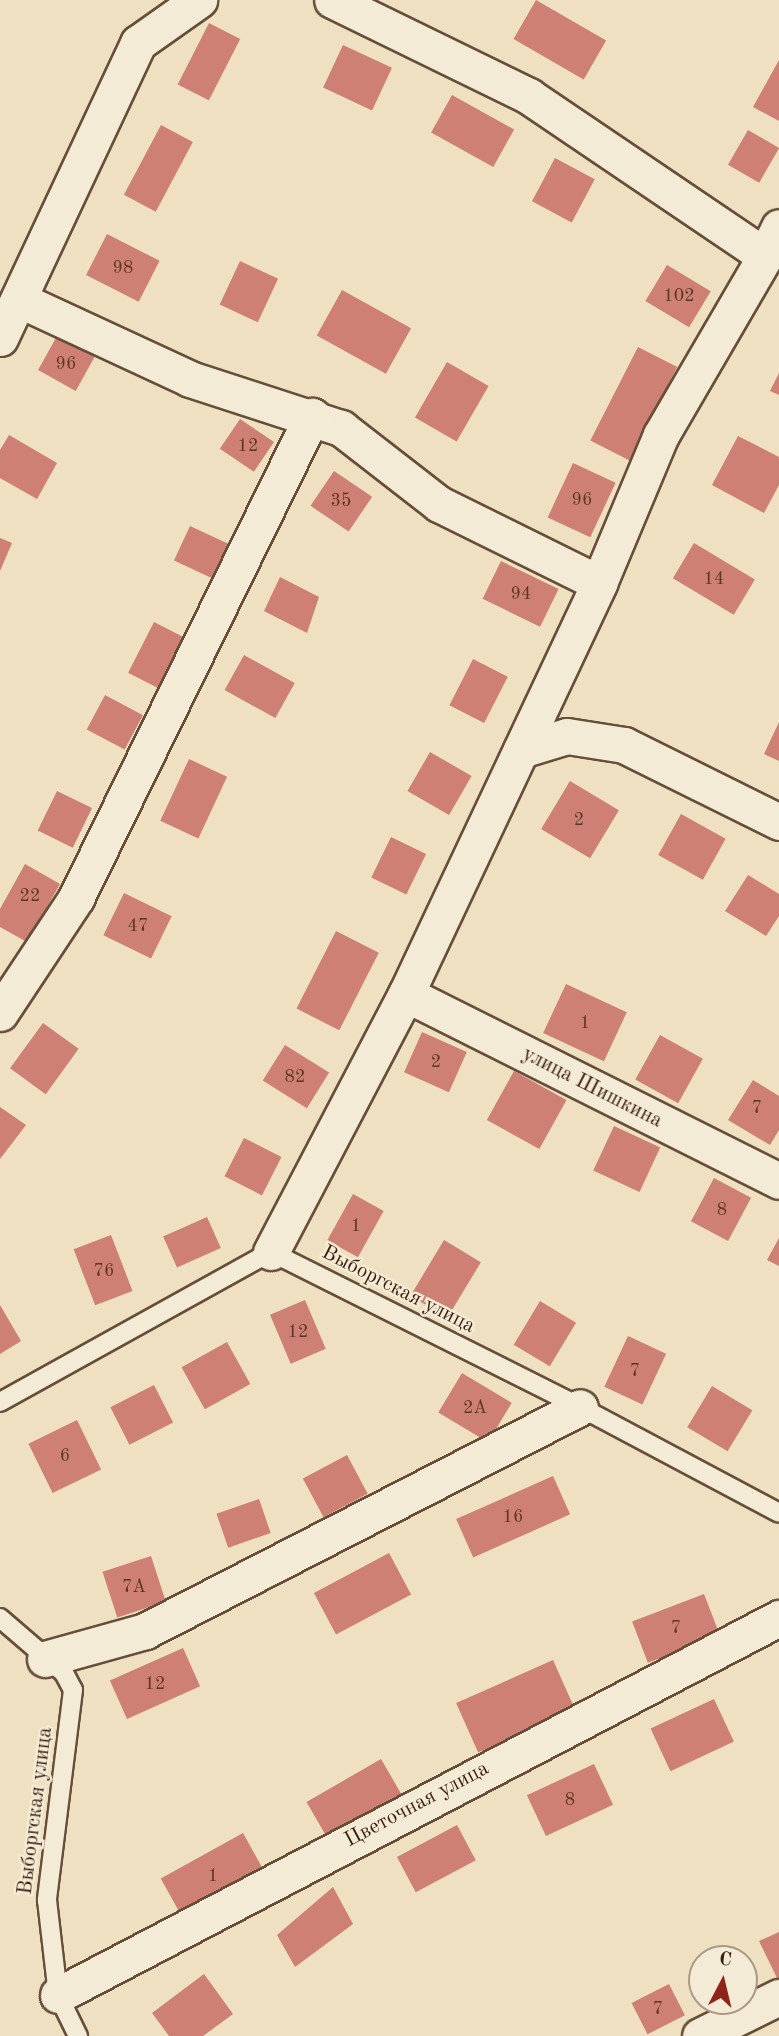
<!DOCTYPE html>
<meta charset="utf-8">
<style>
body{margin:0}
#map{position:relative;width:779px;height:2036px;overflow:hidden;background:#eee0c0;font-family:"Old Standard TT",serif}
div>[style]{position:absolute}
[style*='--x']{left:calc(var(--x)*1px);top:calc(var(--y)*1px);width:calc(var(--w)*1px);rotate:calc(var(--a)*1deg)}
.building>*{inset:0;background:#cd8073;transform-origin:0 0}
.roads{filter:drop-shadow(2px 0 #664e39) drop-shadow(-2px 0 #664e39) drop-shadow(0 2px #664e39) drop-shadow(0 -2px #664e39)}
.lane>*{height:18px;margin:-9px;padding:0 9px;transform-origin:9px;border-radius:9px;background:#f4ebd6}
.street>*{height:35px;margin:-17.5px;padding:0 17.5px;transform-origin:17.5px;border-radius:17.5px;background:#f4ebd6}
span{translate:-50% -50%;white-space:nowrap;text-align:center;line-height:1.15;-webkit-text-stroke:5px #f4ebd6;paint-order:stroke}
.number-label{font-size:18px;color:#5e3626}
.number-label span{-webkit-text-stroke-width:0}
.street-label{font-size:21px;color:#391e0c}
.north{position:absolute;left:688px;top:1945px;width:70px;height:70px;box-sizing:border-box;background:#f4ebd6;border:2px solid #a99985;border-radius:50%;rotate:7deg;font-size:19px;font-weight:700;line-height:28px;text-align:center;color:#391e0c}
.north::after{content:'';display:block;margin:auto;width:24px;height:32px;background:#8f2418;clip-path:polygon(50% 0,100% 100%,50% 72%,0 100%)}
</style>
<div id="map">
<div class="building">
<div style="left:536px;top:0;width:81px;height:45px;rotate:30deg"></div>
<div style="left:209px;top:23px;width:35px;height:69px;rotate:27deg"></div>
<div style="left:343px;top:45px;width:54px;height:47px;rotate:25deg"></div>
<div style="clip-path:polygon(779px 60px,779px 121px,753px 107px)"></div>
<div style="left:452px;top:95px;width:71px;height:43px;rotate:29deg"></div>
<div style="left:161px;top:125px;width:36px;height:79px;rotate:28deg"></div>
<div style="left:748px;top:130px;width:36px;height:40px;rotate:30deg"></div>
<div style="left:555px;top:158px;width:45px;height:49px;rotate:28deg"></div>
<div style="left:107px;top:234px;width:59px;height:46px;rotate:27deg"></div>
<div style="left:240px;top:261px;width:42px;height:48px;rotate:25deg"></div>
<div style="left:667px;top:265px;width:51px;height:42px;rotate:31deg"></div>
<div style="left:342px;top:290px;width:79px;height:52px;rotate:29deg"></div>
<div style="left:57px;top:336px;width:43px;height:39px;rotate:29deg"></div>
<div style="left:638px;top:347px;width:44px;height:105px;rotate:27deg"></div>
<div style="left:447px;top:362px;width:48px;height:64px;rotate:30deg"></div>
<div style="clip-path:polygon(779px 373px,779px 395px,770px 391px)"></div>
<div style="left:240px;top:419px;width:41px;height:36px;rotate:34deg"></div>
<div style="clip-path:polygon(9px 435px,57px 463px,37px 499px,0 478px,0 450px)"></div>
<div style="clip-path:polygon(738px 436px,779px 457px,779px 485px,764px 513px,712px 485px)"></div>
<div style="left:573px;top:463px;width:47px;height:60px;rotate:25deg"></div>
<div style="left:334px;top:471px;width:46px;height:42px;rotate:34deg"></div>
<div style="left:190px;top:526px;width:44px;height:38px;rotate:25deg"></div>
<div style="clip-path:polygon(0 538px,12px 543px,0 571px)"></div>
<div style="left:694px;top:543px;width:71px;height:41px;rotate:31deg"></div>
<div style="left:501px;top:561px;width:64px;height:42px;rotate:26deg"></div>
<div style="clip-path:polygon(280px 577px,319px 597px,307px 633px,264px 611px)"></div>
<div style="left:154px;top:622px;width:40px;height:57px;rotate:27deg"></div>
<div style="left:244px;top:655px;width:58px;height:40px;rotate:29deg"></div>
<div style="left:473px;top:659px;width:39px;height:52px;rotate:27deg"></div>
<div style="left:105px;top:695px;width:43px;height:39px;rotate:28deg"></div>
<div style="clip-path:polygon(779px 722px,779px 761px,764px 754px)"></div>
<div style="left:430px;top:752px;width:48px;height:45px;rotate:30deg"></div>
<div style="left:189px;top:759px;width:42px;height:68px;rotate:25deg"></div>
<div style="left:570px;top:781px;width:57px;height:56px;rotate:31deg"></div>
<div style="left:57px;top:791px;width:39px;height:44px;rotate:26deg"></div>
<div style="left:681px;top:814px;width:51px;height:47px;rotate:29deg"></div>
<div style="left:391px;top:837px;width:39px;height:45px;rotate:26deg"></div>
<div style="clip-path:polygon(25px 864px,60px 884px,27px 942px,0 927px,0 909px)"></div>
<div style="clip-path:polygon(748px 875px,779px 894px,779px 916px,766px 936px,725px 911px)"></div>
<div style="left:124px;top:893px;width:53px;height:47px;rotate:26deg"></div>
<div style="left:336px;top:931px;width:48px;height:87px;rotate:27deg"></div>
<div style="left:566px;top:984px;width:67px;height:54px;rotate:25deg"></div>
<div style="left:43px;top:1023px;width:44px;height:56px;rotate:36deg"></div>
<div style="left:422px;top:1032px;width:49px;height:44px;rotate:24deg"></div>
<div style="left:660px;top:1035px;width:49px;height:51px;rotate:29deg"></div>
<div style="left:285px;top:1045px;width:52px;height:42px;rotate:32deg"></div>
<div style="left:514px;top:1071px;width:60px;height:56px;rotate:29deg"></div>
<div style="clip-path:polygon(753px 1080px,779px 1096px,779px 1130px,770px 1145px,728px 1120px)"></div>
<div style="clip-path:polygon(0 1107px,26px 1125px,0 1159px)"></div>
<div style="left:614px;top:1126px;width:51px;height:49px;rotate:25deg"></div>
<div style="left:244px;top:1138px;width:42px;height:43px;rotate:27deg"></div>
<div style="left:714px;top:1178px;width:42px;height:49px;rotate:28deg"></div>
<div style="left:353px;top:1194px;width:35px;height:53px;rotate:29deg"></div>
<div style="left:207px;top:1217px;width:34px;height:48px;rotate:66deg"></div>
<div style="left:111px;top:1235px;width:60px;height:40px;rotate:69deg"></div>
<div style="clip-path:polygon(779px 1238px,779px 1266px,767px 1260px)"></div>
<div style="left:444px;top:1240px;width:43px;height:65px;rotate:31deg"></div>
<div style="left:305px;top:1300px;width:53px;height:38px;rotate:67deg"></div>
<div style="left:540px;top:1301px;width:42px;height:51px;rotate:31deg"></div>
<div style="clip-path:polygon(0 1305px,21px 1341px,0 1354px)"></div>
<div style="left:628px;top:1336px;width:42px;height:56px;rotate:25deg"></div>
<div style="left:227px;top:1342px;width:48px;height:52px;rotate:61deg"></div>
<div style="left:462px;top:1373px;width:58px;height:46px;rotate:31deg"></div>
<div style="left:154px;top:1385px;width:42px;height:49px;rotate:63deg"></div>
<div style="left:712px;top:1386px;width:47px;height:48px;rotate:31deg"></div>
<div style="left:77px;top:1420px;width:55px;height:54px;rotate:64deg"></div>
<div style="left:347px;top:1455px;width:44px;height:50px;rotate:62deg"></div>
<div style="left:553px;top:1476px;width:42px;height:106px;rotate:66deg"></div>
<div style="left:259px;top:1499px;width:36px;height:45px;rotate:71deg"></div>
<div style="left:389px;top:1553px;width:47px;height:85px;rotate:62deg"></div>
<div style="left:151px;top:1556px;width:48px;height:51px;rotate:72deg"></div>
<div style="left:704px;top:1594px;width:44px;height:77px;rotate:69deg"></div>
<div style="left:183px;top:1648px;width:42px;height:80px;rotate:66deg"></div>
<div style="left:553px;top:1660px;width:54px;height:106px;rotate:66deg"></div>
<div style="left:714px;top:1699px;width:47px;height:70px;rotate:65deg"></div>
<div style="left:381px;top:1759px;width:48px;height:86px;rotate:60deg"></div>
<div style="left:594px;top:1764px;width:45px;height:74px;rotate:65deg"></div>
<div style="left:457px;top:1825px;width:40px;height:68px;rotate:62deg"></div>
<div style="left:243px;top:1833px;width:48px;height:94px;rotate:61deg"></div>
<div style="clip-path:polygon(333px 1887px,353px 1924px,295px 1967px,277px 1935px)"></div>
<div style="clip-path:polygon(779px 1932px,779px 1982px,759px 1941px)"></div>
<div style="clip-path:polygon(204px 1974px,233px 2014px,203px 2036px,169px 2036px,152px 2013px)"></div>
<div style="left:669px;top:1984px;width:35px;height:42px;rotate:63deg"></div>
</div>
<div class="roads">
<div class="lane">
<div style="--x:0;--y:1402;--w:310;--a:-29"></div>
<div style="--x:271;--y:1252;--w:346;--a:26.6"></div>
<div style="--x:580;--y:1407;--w:225;--a:28"></div>
<div style="--x:0;--y:1618;--w:84;--a:40.7"></div>
<div style="--x:64;--y:1673;--w:19;--a:62"></div>
<div style="--x:73;--y:1690;--w:212;--a:97.1"></div>
<div style="--x:47;--y:1900;--w:96;--a:83.4"></div>
<div style="--x:58;--y:1995;--w:46;--a:64"></div>
</div>
<div class="street">
<div style="--x:765;--y:256;--w:32;--a:-64"></div>
<div style="--x:20;--y:300;--w:187;--a:24.9"></div>
<div style="--x:190;--y:379;--w:159;--a:18"></div>
<div style="--x:341;--y:428;--w:124;--a:37.8"></div>
<div style="--x:439;--y:504;--w:178;--a:26.3"></div>
<div style="--x:0;--y:338;--w:326;--a:-64.9"></div>
<div style="--x:138;--y:43;--w:75;--a:-35.2"></div>
<div style="--x:521;--y:750;--w:48;--a:-16.9"></div>
<div style="--x:567;--y:736;--w:58;--a:9"></div>
<div style="--x:624;--y:745;--w:173;--a:26.4"></div>
<div style="--x:406;--y:994;--w:417;--a:26.6"></div>
<div style="--x:0;--y:1013;--w:138;--a:-56.5"></div>
<div style="--x:76;--y:898;--w:537;--a:-63.91"></div>
<div style="--x:271;--y:1252;--w:291;--a:-62.4"></div>
<div style="--x:406;--y:994;--w:454;--a:-64.8"></div>
<div style="--x:599;--y:583;--w:160;--a:-67.3"></div>
<div style="--x:661;--y:435;--w:207;--a:-59.8"></div>
<div style="--x:765;--y:256;--w:285;--a:-145.9"></div>
<div style="--x:529;--y:96;--w:219;--a:-154"></div>
<div style="--x:45;--y:1659;--w:104;--a:-15.6"></div>
<div style="--x:145;--y:1631;--w:489;--a:-27.2"></div>
<div style="--x:58;--y:1995;--w:814;--a:-27.6"></div>
<div style="--x:700;--y:2036;--w:88;--a:-26.3"></div>
</div>
</div>
<div class="number-label">
<span style="left:123px;top:268px">98</span>
<span style="left:679px;top:296px">102</span>
<span style="left:66px;top:364px">96</span>
<span style="left:248px;top:446px">12</span>
<span style="left:582px;top:500px">96</span>
<span style="left:341px;top:501px">35</span>
<span style="left:714px;top:579px">14</span>
<span style="left:521px;top:594px">94</span>
<span style="left:579px;top:820px">2</span>
<span style="left:30px;top:896px">22</span>
<span style="left:138px;top:926px">47</span>
<span style="left:585px;top:1023px">1</span>
<span style="left:436px;top:1062px">2</span>
<span style="left:295px;top:1077px">82</span>
<span style="left:757px;top:1108px">7</span>
<span style="left:722px;top:1210px">8</span>
<span style="left:356px;top:1226px">1</span>
<span style="left:104px;top:1271px">76</span>
<span style="left:298px;top:1332px">12</span>
<span style="left:635px;top:1371px">7</span>
<span style="left:475px;top:1408px">2А</span>
<span style="left:65px;top:1456px">6</span>
<span style="left:513px;top:1517px">16</span>
<span style="left:134px;top:1587px">7А</span>
<span style="left:676px;top:1628px">7</span>
<span style="left:155px;top:1684px">12</span>
<span style="left:570px;top:1800px">8</span>
<span style="left:213px;top:1876px">1</span>
<span style="left:658px;top:2009px">7</span>
</div>
<div class="street-label">
<span style="left:592px;top:1088px;rotate:27deg">улица Шишкина</span>
<span style="left:398px;top:1290px;rotate:27deg">Выборгская улица</span>
<span style="left:417px;top:1805px;rotate:-28deg">Цветочная улица</span>
<span style="left:36px;top:1811px;rotate:-83deg">Выборгская улица</span>
</div>
<div class="north">С</div>
</div>
